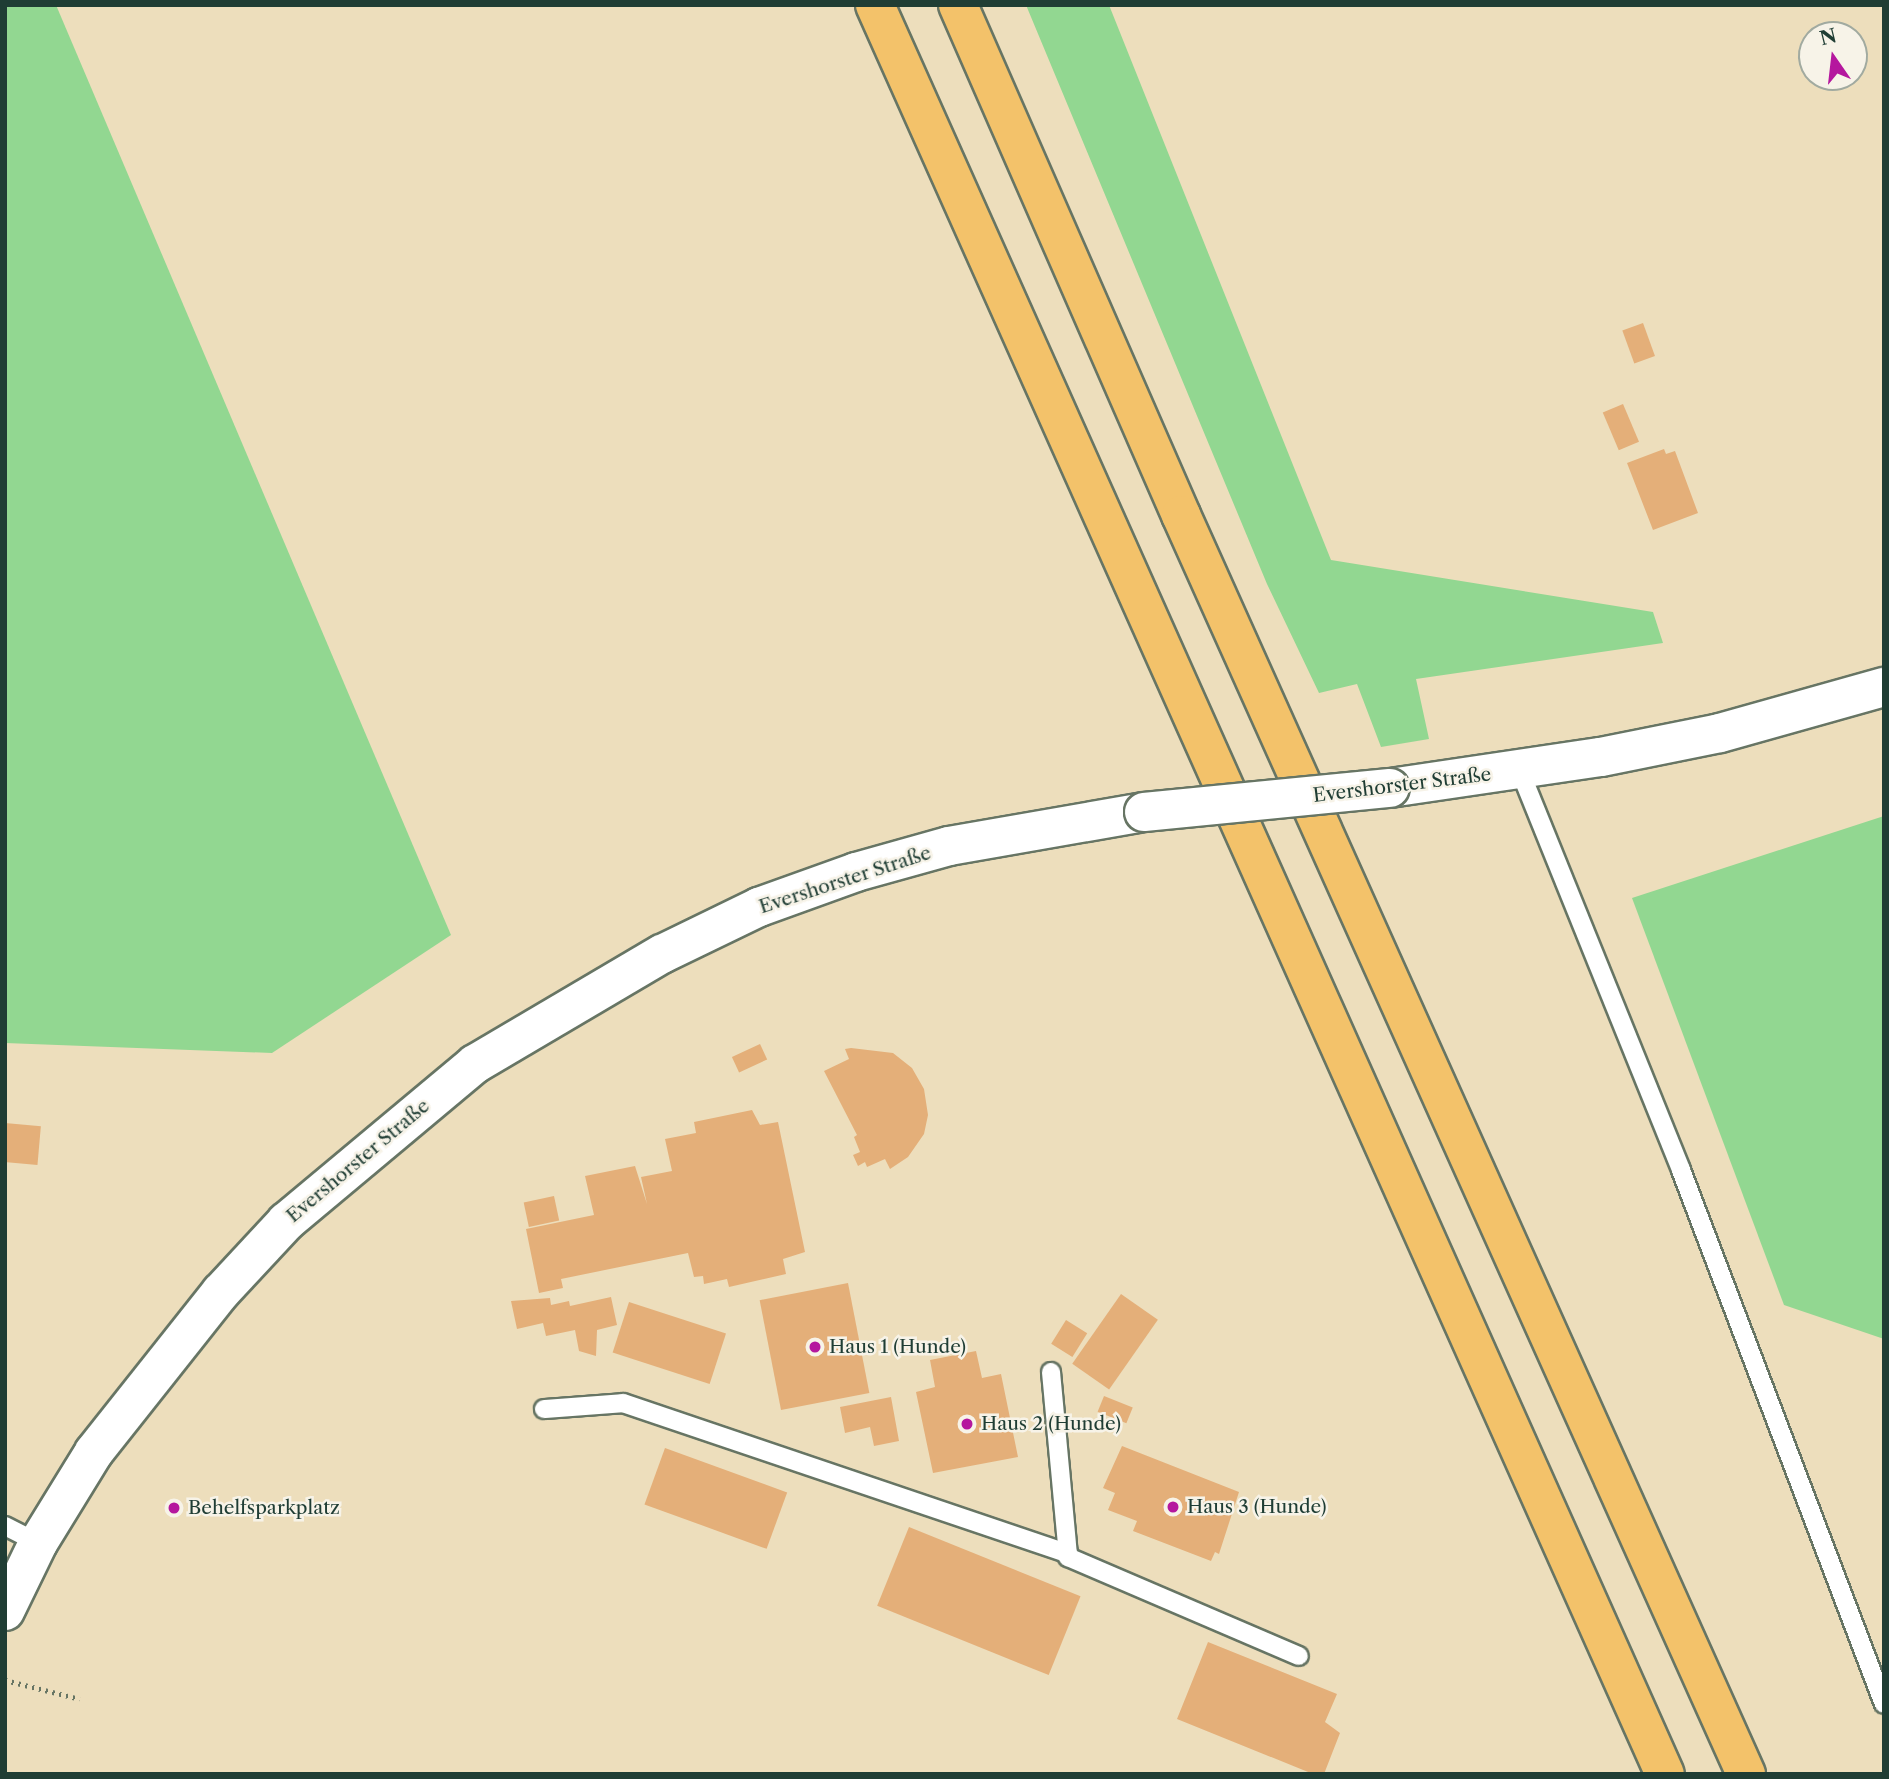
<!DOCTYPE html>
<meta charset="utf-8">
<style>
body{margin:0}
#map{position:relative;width:1889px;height:1779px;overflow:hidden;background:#eddebc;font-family:"Libre Caslon Text",serif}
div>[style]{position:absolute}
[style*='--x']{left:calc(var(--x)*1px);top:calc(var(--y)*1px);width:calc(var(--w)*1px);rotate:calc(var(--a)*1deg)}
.green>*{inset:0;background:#92d791}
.building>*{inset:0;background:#e4af79;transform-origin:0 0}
.path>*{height:4.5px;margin-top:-2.25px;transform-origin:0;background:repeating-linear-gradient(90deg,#677564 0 2px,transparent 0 7px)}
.roads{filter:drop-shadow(2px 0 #677564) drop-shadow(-2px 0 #677564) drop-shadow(0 2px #677564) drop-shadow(0 -2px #677564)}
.service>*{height:18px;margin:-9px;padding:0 9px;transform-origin:9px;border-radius:9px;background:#fff}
.tertiary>*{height:38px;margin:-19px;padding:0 19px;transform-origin:19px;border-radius:19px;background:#fff}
.motorway>*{height:38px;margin:-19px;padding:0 19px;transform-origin:19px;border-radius:19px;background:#f3c26a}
.bridges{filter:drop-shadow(2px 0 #677564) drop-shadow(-2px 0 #677564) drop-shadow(0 2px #677564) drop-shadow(0 -2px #677564)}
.tertiary-bridge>*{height:38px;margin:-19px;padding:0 19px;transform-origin:19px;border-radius:19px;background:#fff}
.dots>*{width:19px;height:19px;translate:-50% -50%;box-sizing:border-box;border:4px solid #f7f3e8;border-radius:50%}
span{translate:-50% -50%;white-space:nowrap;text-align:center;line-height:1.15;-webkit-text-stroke:5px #f7f3e8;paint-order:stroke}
.street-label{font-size:19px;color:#1f3d34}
.poi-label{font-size:19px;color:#1f3d34}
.left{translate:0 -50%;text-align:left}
.frame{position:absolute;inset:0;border:7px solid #1f3d34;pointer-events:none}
.north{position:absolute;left:1798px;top:21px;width:70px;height:70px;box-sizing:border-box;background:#f7f3e8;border:2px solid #a1aaa0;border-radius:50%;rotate:346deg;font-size:19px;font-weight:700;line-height:28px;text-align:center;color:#1f3d34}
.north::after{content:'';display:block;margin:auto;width:24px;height:32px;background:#b5179e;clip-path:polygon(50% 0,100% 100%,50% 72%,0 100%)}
</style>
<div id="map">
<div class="green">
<div style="clip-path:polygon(5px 5px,56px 5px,451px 935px,272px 1053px,5px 1043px)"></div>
<div style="clip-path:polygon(1026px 5px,1109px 5px,1331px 560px,1653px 612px,1663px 643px,1416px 679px,1429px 739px,1381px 747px,1357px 684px,1319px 693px,1267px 584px)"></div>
<div style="clip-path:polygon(1884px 816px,1884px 1339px,1784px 1305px,1632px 898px)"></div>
</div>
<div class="building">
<div style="left:1643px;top:323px;width:35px;height:22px;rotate:70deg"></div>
<div style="left:1623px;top:404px;width:41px;height:22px;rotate:67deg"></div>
<div style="clip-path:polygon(1664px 449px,1666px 454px,1675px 451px,1698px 513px,1653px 530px,1627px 463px)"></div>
<div style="left:760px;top:1044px;width:17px;height:31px;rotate:65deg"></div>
<div style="clip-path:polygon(851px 1048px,893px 1053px,912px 1068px,924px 1089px,928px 1115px,924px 1134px,908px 1157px,890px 1169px,885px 1159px,867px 1167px,865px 1162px,858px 1166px,853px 1155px,860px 1152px,854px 1137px,857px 1135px,824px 1071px,849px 1059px,845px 1049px)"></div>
<div style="clip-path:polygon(752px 1110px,760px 1125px,778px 1122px,805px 1252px,783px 1259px,786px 1274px,729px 1287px,727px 1279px,704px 1284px,703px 1276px,694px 1277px,688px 1253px,561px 1279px,563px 1288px,539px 1293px,526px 1229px,594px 1215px,585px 1176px,635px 1166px,647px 1204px,641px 1177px,672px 1171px,665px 1139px,696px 1133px,694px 1122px)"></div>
<div style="left:5px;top:1123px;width:36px;height:39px;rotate:5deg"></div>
<div style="left:554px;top:1196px;width:25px;height:31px;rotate:78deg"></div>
<div style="left:848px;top:1283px;width:112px;height:90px;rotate:79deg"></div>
<div style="left:1121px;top:1294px;width:45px;height:85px;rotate:35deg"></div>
<div style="clip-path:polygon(611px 1297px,617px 1325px,597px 1330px,596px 1356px,579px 1351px,575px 1330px,546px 1336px,543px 1323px,517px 1329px,511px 1301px,550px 1298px,551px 1305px,569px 1301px,570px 1306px)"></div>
<div style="left:629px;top:1302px;width:102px;height:53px;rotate:18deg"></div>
<div style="left:1066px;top:1320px;width:25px;height:28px;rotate:32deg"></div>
<div style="clip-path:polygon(976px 1351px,982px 1378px,1001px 1374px,1018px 1457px,933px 1473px,916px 1392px,935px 1387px,930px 1360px)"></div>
<div style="left:1104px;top:1396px;width:31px;height:17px;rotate:22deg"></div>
<div style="clip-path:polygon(891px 1397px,899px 1441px,874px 1446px,870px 1427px,845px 1433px,840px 1407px)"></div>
<div style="clip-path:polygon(1122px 1446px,1239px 1492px,1219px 1554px,1215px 1552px,1211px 1561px,1133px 1531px,1137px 1521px,1108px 1510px,1115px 1493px,1103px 1488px)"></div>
<div style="left:665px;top:1448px;width:130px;height:60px;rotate:20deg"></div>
<div style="left:909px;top:1527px;width:185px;height:85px;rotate:22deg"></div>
<div style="clip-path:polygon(1208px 1642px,1337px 1694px,1325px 1722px,1340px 1733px,1324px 1774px,1313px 1774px,1177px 1719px)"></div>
</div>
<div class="path">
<div style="--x:5;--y:1680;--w:77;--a:14.2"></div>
</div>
<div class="roads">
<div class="service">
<div style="--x:1520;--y:771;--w:430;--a:68"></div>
<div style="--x:1681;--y:1170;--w:571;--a:69.19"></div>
<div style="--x:1051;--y:1372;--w:186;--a:84.7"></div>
<div style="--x:1068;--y:1557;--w:251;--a:23.2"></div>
<div style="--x:544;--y:1409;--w:79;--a:-4.3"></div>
<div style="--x:623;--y:1403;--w:470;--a:18.7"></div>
<div style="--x:5;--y:1526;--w:37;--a:27"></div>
</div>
<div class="tertiary">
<div style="--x:1390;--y:788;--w:213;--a:-8.4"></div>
<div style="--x:1601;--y:757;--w:121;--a:-11.4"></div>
<div style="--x:1720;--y:733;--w:170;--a:-15.7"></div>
<div style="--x:5;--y:1611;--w:76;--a:-64.1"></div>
<div style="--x:38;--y:1543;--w:107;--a:-58.4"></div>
<div style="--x:94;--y:1452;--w:204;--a:-51.6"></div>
<div style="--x:221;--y:1292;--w:96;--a:-47.1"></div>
<div style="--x:286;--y:1222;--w:246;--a:-39.9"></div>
<div style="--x:475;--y:1064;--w:217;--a:-30.5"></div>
<div style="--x:662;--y:954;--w:108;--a:-25.9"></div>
<div style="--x:759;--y:907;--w:103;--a:-19.8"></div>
<div style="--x:856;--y:872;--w:97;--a:-15.6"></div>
<div style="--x:949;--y:846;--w:198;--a:-9.9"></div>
</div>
<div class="motorway">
<div style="--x:875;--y:5;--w:1937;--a:65.94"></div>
<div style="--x:958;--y:5;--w:557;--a:66.38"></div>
<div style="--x:1181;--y:515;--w:1380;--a:65.83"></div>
</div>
</div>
<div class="bridges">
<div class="tertiary-bridge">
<div style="--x:1144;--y:812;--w:247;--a:-5.6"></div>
</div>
</div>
<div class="dots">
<div style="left:815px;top:1347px;background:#b5179e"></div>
<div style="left:967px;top:1424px;background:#b5179e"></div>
<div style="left:1173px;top:1507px;background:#b5179e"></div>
<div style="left:174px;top:1508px;background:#b5179e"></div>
</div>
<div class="street-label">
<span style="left:1402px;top:785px;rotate:-7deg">Evershorster Straße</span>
<span style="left:845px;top:880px;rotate:-18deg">Evershorster Straße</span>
<span style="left:358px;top:1161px;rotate:-40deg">Evershorster Straße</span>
</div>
<div class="poi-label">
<span class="left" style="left:829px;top:1347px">Haus 1 (Hunde)</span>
<span class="left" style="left:981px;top:1424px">Haus 2 (Hunde)</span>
<span class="left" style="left:1187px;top:1507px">Haus 3 (Hunde)</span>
<span class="left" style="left:188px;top:1508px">Behelfsparkplatz</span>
</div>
<div class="frame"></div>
<div class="north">N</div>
</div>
